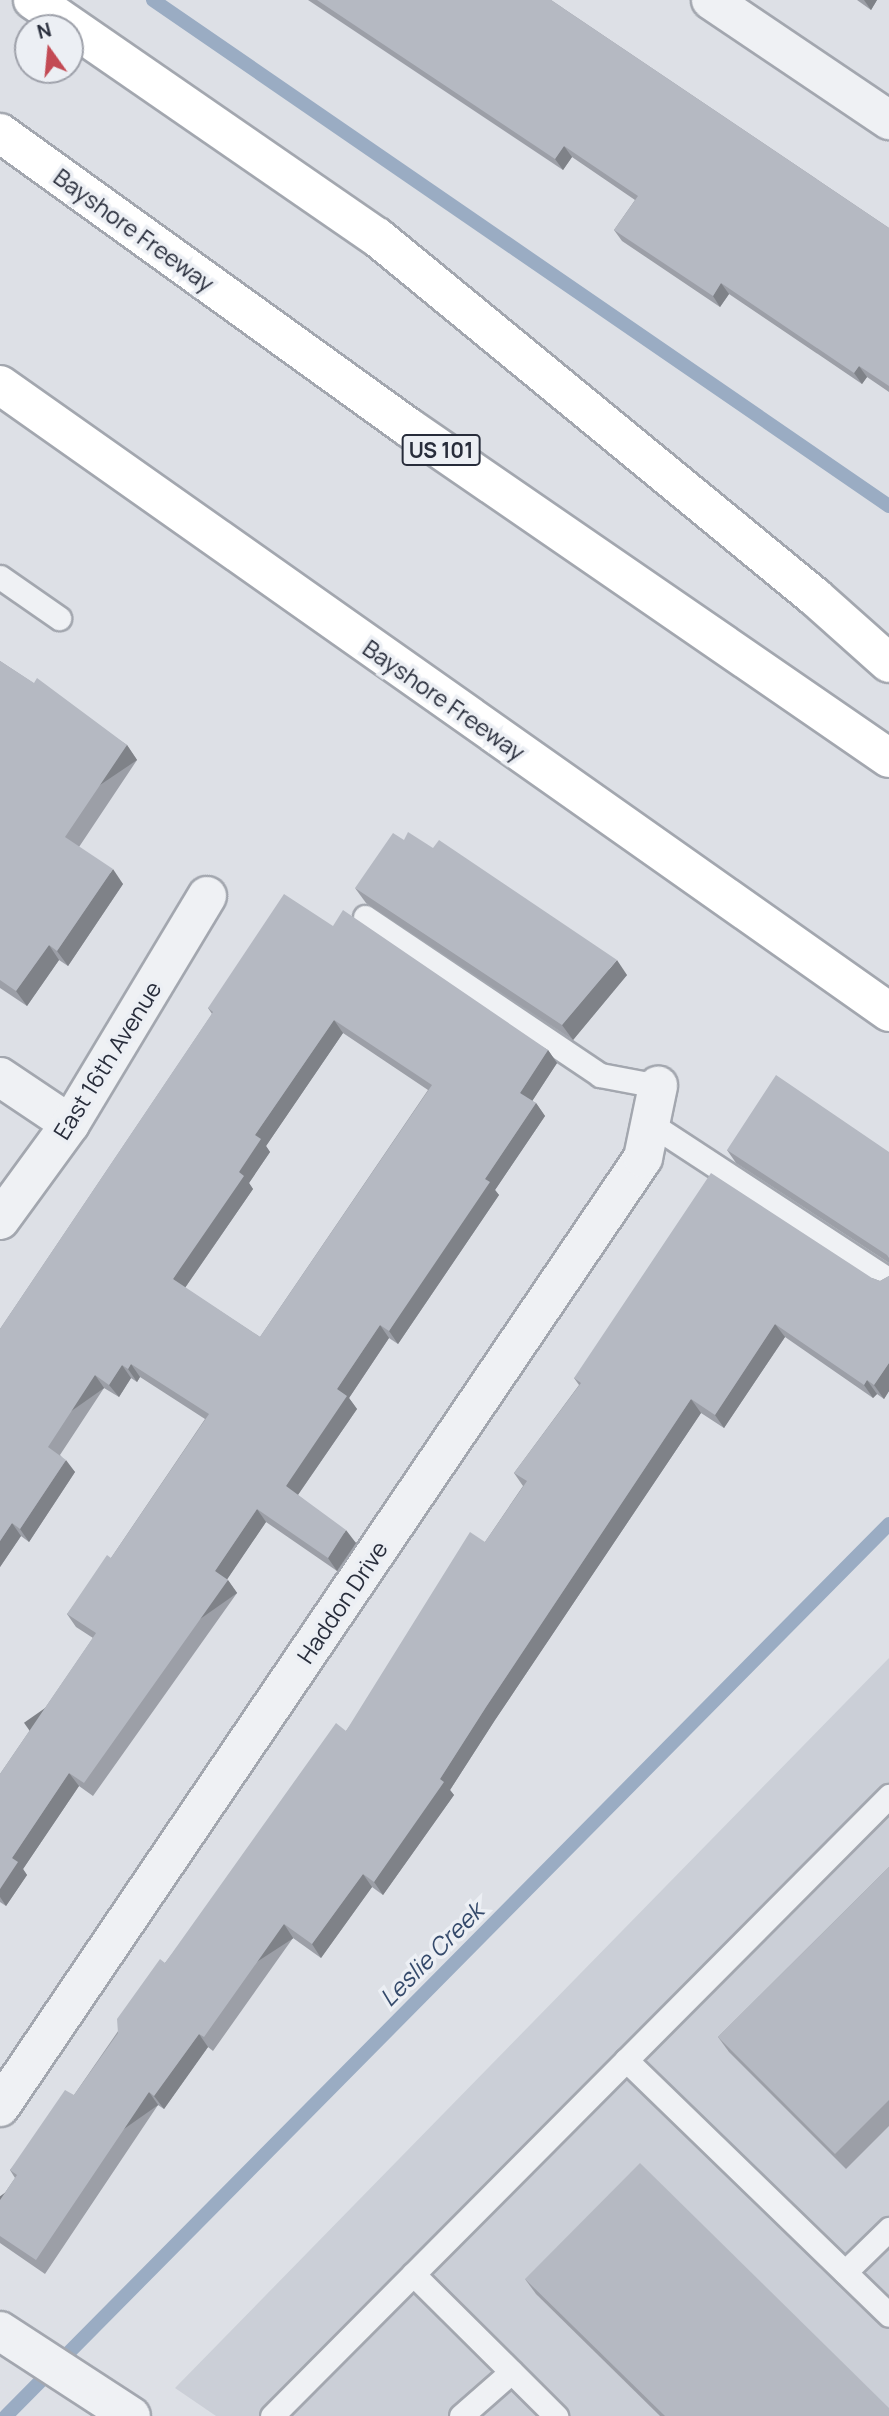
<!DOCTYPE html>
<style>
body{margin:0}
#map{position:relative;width:889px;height:2416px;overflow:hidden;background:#dde0e6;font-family:Manrope,sans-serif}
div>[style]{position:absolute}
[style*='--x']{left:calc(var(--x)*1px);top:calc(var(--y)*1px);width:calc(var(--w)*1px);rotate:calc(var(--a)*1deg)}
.built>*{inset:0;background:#cbcfd7}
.stream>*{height:14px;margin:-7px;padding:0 7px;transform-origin:7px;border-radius:7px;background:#9aacc3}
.roads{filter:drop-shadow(2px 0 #a3a7af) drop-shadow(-2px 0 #a3a7af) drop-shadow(0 2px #a3a7af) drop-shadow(0 -2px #a3a7af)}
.service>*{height:23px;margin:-11.5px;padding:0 11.5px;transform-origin:11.5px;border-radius:11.5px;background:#eff1f4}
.minor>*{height:38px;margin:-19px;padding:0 19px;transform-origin:19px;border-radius:19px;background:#eff1f4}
.tertiary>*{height:38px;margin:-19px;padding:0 19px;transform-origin:19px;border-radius:19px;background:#eff1f4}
.motorway>*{height:38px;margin:-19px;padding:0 19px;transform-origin:19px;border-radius:19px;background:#fff}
.wall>*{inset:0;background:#9c9fa7}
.shaded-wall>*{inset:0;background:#7f8288;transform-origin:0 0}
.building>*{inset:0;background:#b5b9c2}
span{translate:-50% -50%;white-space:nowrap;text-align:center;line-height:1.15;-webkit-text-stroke:7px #eceff4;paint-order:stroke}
.shield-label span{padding:2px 5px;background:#eceff4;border:2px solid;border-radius:5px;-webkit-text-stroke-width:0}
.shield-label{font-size:21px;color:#282d3b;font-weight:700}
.street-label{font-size:23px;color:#282d3b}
.water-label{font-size:24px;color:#354a6b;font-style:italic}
.north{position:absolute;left:14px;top:14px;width:70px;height:70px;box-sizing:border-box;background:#eceff4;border:2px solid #9ea1aa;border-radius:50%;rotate:345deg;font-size:19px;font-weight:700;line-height:28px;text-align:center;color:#282d3b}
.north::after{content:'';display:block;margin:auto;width:24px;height:32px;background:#c34a54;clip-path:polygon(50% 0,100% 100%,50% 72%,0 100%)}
</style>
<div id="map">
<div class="built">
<div style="clip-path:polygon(889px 1658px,889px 2416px,216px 2416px,175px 2388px)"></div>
</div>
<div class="stream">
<div style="--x:153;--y:0;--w:893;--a:34.51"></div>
<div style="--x:6;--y:2416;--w:1255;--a:-45.29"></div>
</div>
<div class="roads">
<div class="service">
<div style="--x:0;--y:577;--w:72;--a:34.8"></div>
<div style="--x:365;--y:917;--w:283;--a:33.9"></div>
<div style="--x:600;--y:1075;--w:59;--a:10.7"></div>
<div style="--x:651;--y:1124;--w:285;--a:33.2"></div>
<div style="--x:626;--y:2060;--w:366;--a:44.1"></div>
<div style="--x:845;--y:2272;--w:62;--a:-44.3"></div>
<div style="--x:413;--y:2274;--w:202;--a:44.8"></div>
<div style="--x:272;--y:2416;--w:875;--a:-45.14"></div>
<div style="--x:461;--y:2416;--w:67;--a:-41.3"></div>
</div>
<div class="minor">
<div style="--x:711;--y:0;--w:215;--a:34"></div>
<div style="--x:0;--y:1077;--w:84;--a:33.9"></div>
<div style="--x:0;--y:1220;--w:119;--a:-53.9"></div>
<div style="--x:70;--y:1124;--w:266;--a:-59"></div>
<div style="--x:0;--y:2107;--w:1146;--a:-55.88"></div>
<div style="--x:643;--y:1158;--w:74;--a:-78.2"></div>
</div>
<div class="tertiary">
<div style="--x:0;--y:2331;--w:156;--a:33"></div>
</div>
<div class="motorway">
<div style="--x:33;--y:0;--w:418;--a:34.6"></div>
<div style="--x:377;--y:237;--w:567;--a:39.42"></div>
<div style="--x:815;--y:597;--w:99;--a:41.7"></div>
<div style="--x:0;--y:133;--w:503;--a:35.78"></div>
<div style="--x:408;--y:427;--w:584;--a:34.53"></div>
<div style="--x:0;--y:385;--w:1088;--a:35.19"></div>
</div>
</div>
<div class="wall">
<div style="clip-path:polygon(308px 0,551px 0,889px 228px,889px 392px,867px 377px,862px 384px,729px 294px,720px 307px,622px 241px,614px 230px,635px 200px,572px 157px,563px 170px)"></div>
<div style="clip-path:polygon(857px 0,877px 0,871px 10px)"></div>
<div style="clip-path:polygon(0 661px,127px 745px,137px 760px,79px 847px,123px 884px,68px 966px,59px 960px,27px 1006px,0 988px)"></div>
<div style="clip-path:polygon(355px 888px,627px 975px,573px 1040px,366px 903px)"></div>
<div style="clip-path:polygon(evenodd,333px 926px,548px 1050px,557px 1063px,532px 1101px,536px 1103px,545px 1116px,495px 1190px,499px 1195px,398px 1344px,389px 1338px,349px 1398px,357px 1409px,298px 1495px,356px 1543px,337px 1571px,266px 1522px,227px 1579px,237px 1593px,93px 1796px,79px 1786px,23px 1869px,27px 1875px,6px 1906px,0 1902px,0 1774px,93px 1638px,76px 1627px,67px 1614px,111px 1558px,205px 1419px,140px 1377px,137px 1382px,131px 1378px,119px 1397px,104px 1388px,60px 1455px,75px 1472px,29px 1542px,21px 1536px,0 1567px,0 1329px,212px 1014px,208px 1008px,333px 926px,343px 1033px,428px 1090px,260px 1337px,185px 1288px,253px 1189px,249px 1183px,270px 1152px,266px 1146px,343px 1033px)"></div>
<div style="clip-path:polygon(727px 1150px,889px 1152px,889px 1263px,736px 1163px)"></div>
<div style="clip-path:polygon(889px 1276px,889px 1391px,884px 1399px,877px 1394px,873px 1398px,785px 1337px,724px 1428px,701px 1413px,495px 1720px,450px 1790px,454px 1795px,383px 1895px,372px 1887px,321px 1958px,293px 1938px,213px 2051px,208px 2047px,164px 2109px,158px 2105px,45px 2274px,0 2243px,0 2200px,15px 2178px,10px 2170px,74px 2095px,165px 1963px,346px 1731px,485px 1542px,523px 1486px,514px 1473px,579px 1385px,574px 1378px,872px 1278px,880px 1281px)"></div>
<div style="clip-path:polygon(889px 1867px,889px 2126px,846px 2169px,729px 2052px,718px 2037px)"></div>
<div style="clip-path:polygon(525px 2279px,889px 2416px,660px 2416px,536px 2294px)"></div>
</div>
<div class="shaded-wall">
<div style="clip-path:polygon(864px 0,877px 0,871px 10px)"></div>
<div style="clip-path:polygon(564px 146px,572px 157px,563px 170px,555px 159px)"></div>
<div style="clip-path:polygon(721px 283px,729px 294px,720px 307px,713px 296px)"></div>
<div style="clip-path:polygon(859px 366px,867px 377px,862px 384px,854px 373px)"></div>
<div style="left:127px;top:745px;width:18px;height:111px;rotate:56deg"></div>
<div style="clip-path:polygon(113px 869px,123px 884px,68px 966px,57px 951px)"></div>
<div style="clip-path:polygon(49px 945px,59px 960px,27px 1006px,16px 991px)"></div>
<div style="clip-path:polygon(617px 960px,627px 975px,573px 1040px,562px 1025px)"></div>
<div style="clip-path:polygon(334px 1020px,343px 1033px,266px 1146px,270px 1152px,249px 1183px,253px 1189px,182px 1292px,173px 1279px,239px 1172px,255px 1135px)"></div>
<div style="clip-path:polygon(548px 1050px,557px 1063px,529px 1106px,520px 1093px)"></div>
<div style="clip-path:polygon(536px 1103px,545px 1116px,495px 1190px,499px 1195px,398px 1344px,389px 1331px,485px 1179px)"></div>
<div style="clip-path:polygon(775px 1324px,785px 1337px,724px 1428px,715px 1415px)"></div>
<div style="clip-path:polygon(380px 1325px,389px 1338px,349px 1398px,357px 1409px,295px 1499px,286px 1486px,337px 1389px)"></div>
<div style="clip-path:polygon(889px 1363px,889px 1391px,884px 1399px,874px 1385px)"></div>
<div style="clip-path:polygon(131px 1364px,140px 1377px,137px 1382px,128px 1369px)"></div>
<div style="clip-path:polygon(122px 1365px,131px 1378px,119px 1397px,109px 1385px)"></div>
<div style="left:95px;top:1375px;width:16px;height:86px;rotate:55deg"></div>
<div style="clip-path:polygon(867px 1380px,877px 1394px,873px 1398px,864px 1385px)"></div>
<div style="clip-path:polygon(691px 1399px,701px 1413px,495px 1720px,450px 1790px,454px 1795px,383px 1895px,374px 1882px,486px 1707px)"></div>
<div style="clip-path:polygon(66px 1460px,75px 1472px,29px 1542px,20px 1529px)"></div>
<div style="clip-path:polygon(257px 1509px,266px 1522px,224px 1584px,215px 1571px)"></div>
<div style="clip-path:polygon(12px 1523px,21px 1536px,0 1567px,0 1541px)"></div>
<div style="clip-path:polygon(346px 1530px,356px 1543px,337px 1571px,328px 1558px)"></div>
<div style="left:228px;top:1580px;width:16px;height:249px;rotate:55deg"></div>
<div style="clip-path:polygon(69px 1773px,79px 1786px,23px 1869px,27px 1875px,6px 1906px,0 1897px,0 1889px,12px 1858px)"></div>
<div style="clip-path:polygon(363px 1874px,372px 1887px,321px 1958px,312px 1944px)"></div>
<div style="left:284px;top:1924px;width:17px;height:138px;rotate:57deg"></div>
<div style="clip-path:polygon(199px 2034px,208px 2047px,164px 2109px,154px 2096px)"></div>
<div style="left:149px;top:2092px;width:16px;height:202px;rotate:55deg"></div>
</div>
<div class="building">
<div style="clip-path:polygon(317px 0,551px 0,889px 228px,889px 386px,859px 366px,854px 373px,721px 283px,713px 296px,614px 230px,638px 196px,564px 146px,555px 159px)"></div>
<div style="clip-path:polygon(0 661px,34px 683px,37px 678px,127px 745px,65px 837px,113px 869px,57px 951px,49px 945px,16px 991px,0 980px)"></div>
<div style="clip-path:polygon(408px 832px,433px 848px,439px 840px,617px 960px,562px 1025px,355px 888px,393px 833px,404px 840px)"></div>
<div style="clip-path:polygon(evenodd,284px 894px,333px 926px,343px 910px,548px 1050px,520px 1093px,536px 1103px,485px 1179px,490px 1182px,389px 1331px,380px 1325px,337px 1389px,347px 1396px,286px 1486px,346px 1530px,328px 1558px,257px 1509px,215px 1571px,228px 1580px,84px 1783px,69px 1773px,12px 1858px,18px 1862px,0 1889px,0 1774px,96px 1633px,67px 1614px,107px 1555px,111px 1558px,209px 1414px,131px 1364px,128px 1369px,122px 1365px,109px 1385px,95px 1375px,48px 1447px,66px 1460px,20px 1529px,12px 1523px,0 1541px,0 1329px,213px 1012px,208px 1008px,284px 894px,334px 1020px,432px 1085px,260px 1337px,173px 1279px,244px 1176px,239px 1172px,261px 1139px,255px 1135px,334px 1020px)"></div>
<div style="clip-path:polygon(776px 1075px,889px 1152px,889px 1258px,887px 1255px,727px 1150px)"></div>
<div style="clip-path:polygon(711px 1173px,872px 1278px,880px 1281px,889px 1276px,889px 1363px,874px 1385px,867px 1380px,864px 1385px,775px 1324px,715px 1415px,691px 1399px,486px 1707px,440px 1779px,444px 1782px,374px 1882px,363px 1874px,312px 1944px,284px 1924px,204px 2037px,199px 2034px,154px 2096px,149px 2092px,36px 2260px,0 2236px,0 2200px,17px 2175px,10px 2170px,65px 2090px,74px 2095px,118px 2033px,117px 2019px,160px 1959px,165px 1963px,336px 1723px,346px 1731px,470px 1532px,485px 1542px,527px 1481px,514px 1473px,581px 1383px,574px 1378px)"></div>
<div style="clip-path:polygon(889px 1867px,889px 2100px,835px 2154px,718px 2037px)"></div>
<div style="clip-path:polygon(640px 2163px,889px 2408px,889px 2416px,665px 2416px,525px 2279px)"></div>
</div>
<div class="shield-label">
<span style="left:441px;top:450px">US 101</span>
</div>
<div class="street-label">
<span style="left:134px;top:230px;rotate:36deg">Bayshore Freeway</span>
<span style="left:444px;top:700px;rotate:35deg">Bayshore Freeway</span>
<span style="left:107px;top:1060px;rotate:-58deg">East 16th Avenue</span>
<span style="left:342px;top:1602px;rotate:-56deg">Haddon Drive</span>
</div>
<div class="water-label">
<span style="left:431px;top:1954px;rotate:-45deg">Leslie Creek</span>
</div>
<div class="north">N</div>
</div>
